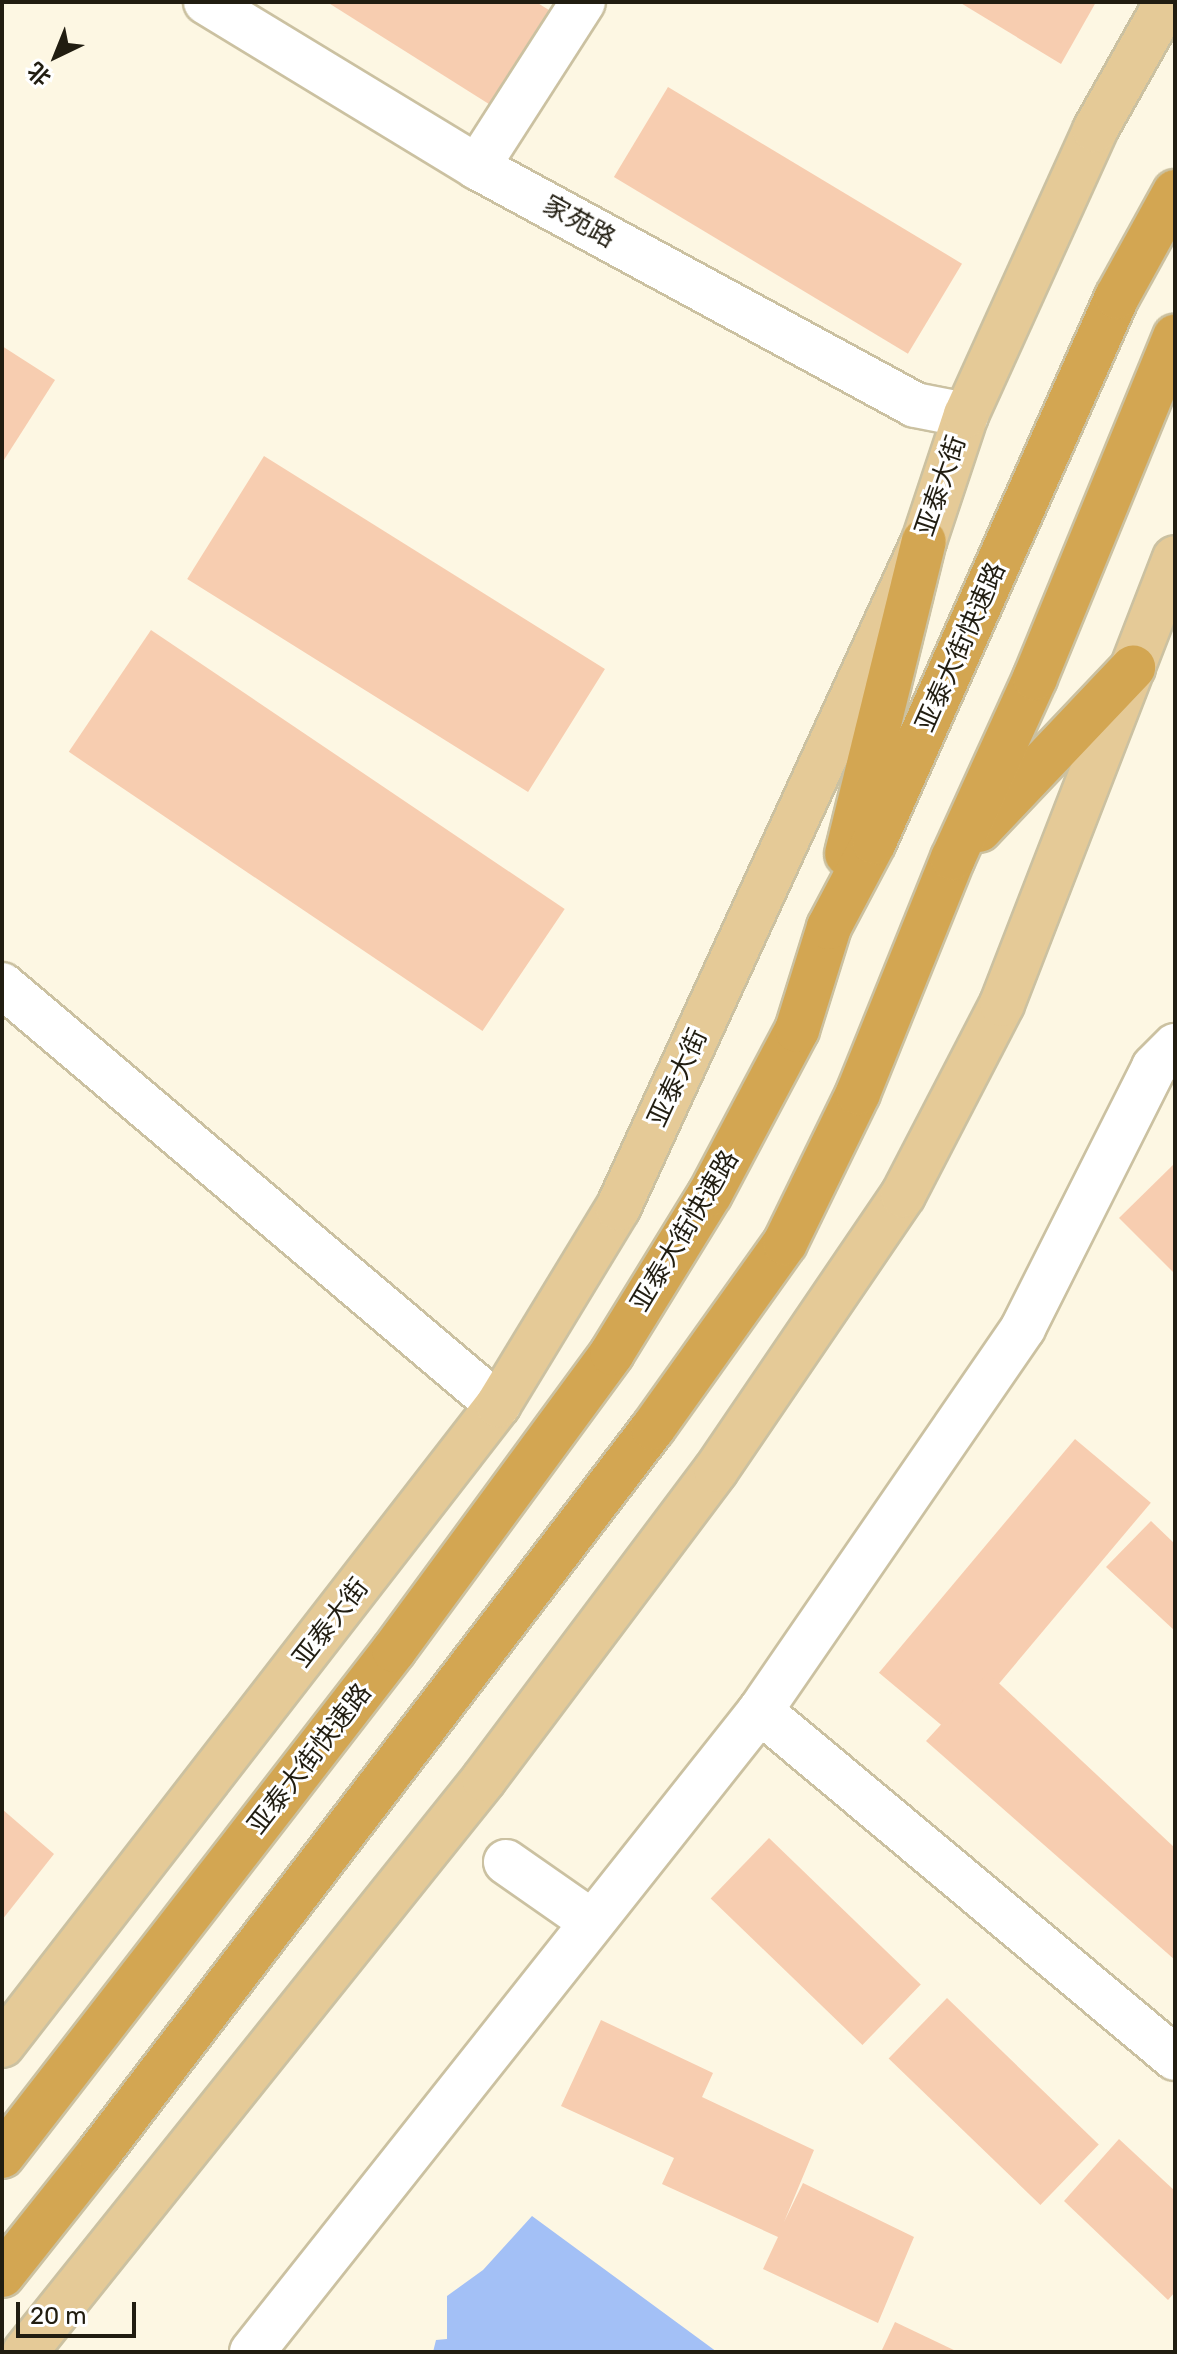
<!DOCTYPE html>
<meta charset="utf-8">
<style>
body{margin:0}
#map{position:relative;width:1177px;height:2354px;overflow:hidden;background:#fdf7e3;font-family:Rubik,"Noto Sans SC",sans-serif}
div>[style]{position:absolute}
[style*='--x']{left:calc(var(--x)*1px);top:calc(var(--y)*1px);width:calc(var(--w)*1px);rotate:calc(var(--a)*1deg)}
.water>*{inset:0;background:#a3c0f6}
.building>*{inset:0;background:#f7cdb0;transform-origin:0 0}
.roads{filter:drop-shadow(2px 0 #cbc1a1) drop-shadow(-2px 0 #cbc1a1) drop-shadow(0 2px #cbc1a1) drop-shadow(0 -2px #cbc1a1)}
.minor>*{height:44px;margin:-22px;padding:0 22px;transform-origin:22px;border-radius:22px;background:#fff}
.major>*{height:44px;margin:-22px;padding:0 22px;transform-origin:22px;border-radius:22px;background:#e5ca97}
.highway>*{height:44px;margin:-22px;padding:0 22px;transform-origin:22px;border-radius:22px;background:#d3a652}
span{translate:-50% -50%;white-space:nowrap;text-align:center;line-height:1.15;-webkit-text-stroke:6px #fff;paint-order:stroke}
.street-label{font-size:26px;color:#211d11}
.frame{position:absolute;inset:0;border:4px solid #211d11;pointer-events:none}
.north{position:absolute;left:16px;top:16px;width:80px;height:80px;-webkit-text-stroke:6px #fff;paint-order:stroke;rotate:223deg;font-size:22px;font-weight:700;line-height:32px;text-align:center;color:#211d11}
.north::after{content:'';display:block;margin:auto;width:28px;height:36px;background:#211d11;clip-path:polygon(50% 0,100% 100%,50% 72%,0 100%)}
.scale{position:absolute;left:16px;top:2302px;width:120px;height:36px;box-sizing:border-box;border:4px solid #211d11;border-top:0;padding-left:10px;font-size:24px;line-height:28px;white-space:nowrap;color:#211d11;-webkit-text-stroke:6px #fff;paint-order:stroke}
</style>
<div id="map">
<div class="water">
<div style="clip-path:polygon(532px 2216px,713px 2349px,717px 2352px,433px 2352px,436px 2340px,447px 2339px,447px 2296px,483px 2270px)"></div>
</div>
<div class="building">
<div style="clip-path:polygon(327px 2px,536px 2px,557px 15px,500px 111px)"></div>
<div style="clip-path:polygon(959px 2px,1096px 2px,1061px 64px)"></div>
<div style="left:668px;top:87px;width:343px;height:105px;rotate:31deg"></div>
<div style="clip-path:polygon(2px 346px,55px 380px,2px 463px)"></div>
<div style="left:264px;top:456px;width:402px;height:145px;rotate:32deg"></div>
<div style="left:151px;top:630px;width:499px;height:147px;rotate:34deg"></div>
<div style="clip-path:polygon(1175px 1163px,1175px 1274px,1119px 1218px)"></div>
<div style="left:1075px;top:1439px;width:99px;height:305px;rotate:40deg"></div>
<div style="clip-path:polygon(1151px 1521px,1175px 1544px,1175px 1631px,1106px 1567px)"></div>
<div style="clip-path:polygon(988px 1673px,1175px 1848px,1175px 1960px,926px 1741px)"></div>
<div style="clip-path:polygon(2px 1809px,54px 1854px,2px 1920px)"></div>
<div style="left:769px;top:1838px;width:211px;height:84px;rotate:44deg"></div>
<div style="left:947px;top:1998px;width:211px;height:84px;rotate:44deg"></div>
<div style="clip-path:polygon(601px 2020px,713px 2073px,702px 2097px,814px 2150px,784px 2222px,803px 2183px,914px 2237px,878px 2323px,763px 2269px,778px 2237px,662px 2184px,674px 2158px,561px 2106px)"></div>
<div style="clip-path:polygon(1119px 2139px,1175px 2191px,1175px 2292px,1168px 2300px,1064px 2201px)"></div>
<div style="clip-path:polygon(895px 2322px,958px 2352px,881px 2352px)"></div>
</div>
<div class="roads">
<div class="minor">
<div style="--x:206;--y:2;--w:317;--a:31.3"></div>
<div style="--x:477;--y:167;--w:498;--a:28.5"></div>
<div style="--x:915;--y:405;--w:52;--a:11.1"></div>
<div style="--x:477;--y:167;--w:196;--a:-57.3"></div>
<div style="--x:2;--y:985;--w:650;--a:40.26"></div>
<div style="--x:760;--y:1711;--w:541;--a:39.9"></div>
<div style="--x:506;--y:1862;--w:105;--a:34.9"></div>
<div style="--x:252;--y:2352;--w:818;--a:-51.6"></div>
<div style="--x:760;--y:1711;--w:465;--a:-55.5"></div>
<div style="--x:1023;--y:1328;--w:292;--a:-63.3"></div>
<div style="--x:1154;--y:1067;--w:30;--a:-45"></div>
</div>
<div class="major">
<div style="--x:2;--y:2045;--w:810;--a:-52.22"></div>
<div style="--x:498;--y:1405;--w:231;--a:-58.7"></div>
<div style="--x:618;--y:1208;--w:734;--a:-65.36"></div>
<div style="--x:924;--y:541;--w:133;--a:-71.6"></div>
<div style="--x:966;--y:415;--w:313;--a:-65.6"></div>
<div style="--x:1095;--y:130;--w:147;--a:-60.6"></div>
<div style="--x:25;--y:2352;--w:734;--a:-51.3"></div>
<div style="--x:484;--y:1779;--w:386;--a:-53.1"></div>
<div style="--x:716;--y:1470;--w:333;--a:-55.8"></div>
<div style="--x:903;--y:1195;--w:215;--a:-62.6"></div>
<div style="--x:1002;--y:1004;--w:478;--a:-68.8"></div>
</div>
<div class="highway">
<div style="--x:979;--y:830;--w:224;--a:-46.5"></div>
<div style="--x:847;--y:854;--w:322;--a:-76.2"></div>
<div style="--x:2;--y:2156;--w:640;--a:-52.23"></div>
<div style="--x:394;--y:1650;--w:368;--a:-53.7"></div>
<div style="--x:612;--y:1353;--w:187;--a:-58.4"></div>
<div style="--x:710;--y:1194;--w:186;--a:-62.1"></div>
<div style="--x:797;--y:1030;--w:108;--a:-72.7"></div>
<div style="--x:829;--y:927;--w:96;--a:-62.1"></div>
<div style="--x:874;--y:842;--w:597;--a:-65.97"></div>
<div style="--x:1117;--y:297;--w:120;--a:-61.1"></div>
<div style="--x:2;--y:2275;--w:156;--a:-51.5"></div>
<div style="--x:99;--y:2153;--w:912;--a:-52.62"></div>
<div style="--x:653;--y:1428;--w:227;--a:-54.5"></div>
<div style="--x:785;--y:1243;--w:167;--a:-64"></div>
<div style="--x:858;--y:1093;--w:253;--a:-68"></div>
<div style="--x:953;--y:858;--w:198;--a:-65.5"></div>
<div style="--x:1035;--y:678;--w:369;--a:-67.7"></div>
</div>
</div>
<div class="street-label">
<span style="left:579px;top:222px;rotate:29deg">家苑路</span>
<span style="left:941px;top:486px;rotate:-71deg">亚泰大街</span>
<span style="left:961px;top:647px;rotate:-66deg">亚泰大街快速路</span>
<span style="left:678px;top:1078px;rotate:-65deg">亚泰大街</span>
<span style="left:685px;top:1231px;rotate:-59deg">亚泰大街快速路</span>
<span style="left:331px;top:1623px;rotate:-52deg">亚泰大街</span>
<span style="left:310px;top:1759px;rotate:-52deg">亚泰大街快速路</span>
</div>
<div class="frame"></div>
<div class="north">北</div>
<div class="scale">20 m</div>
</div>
